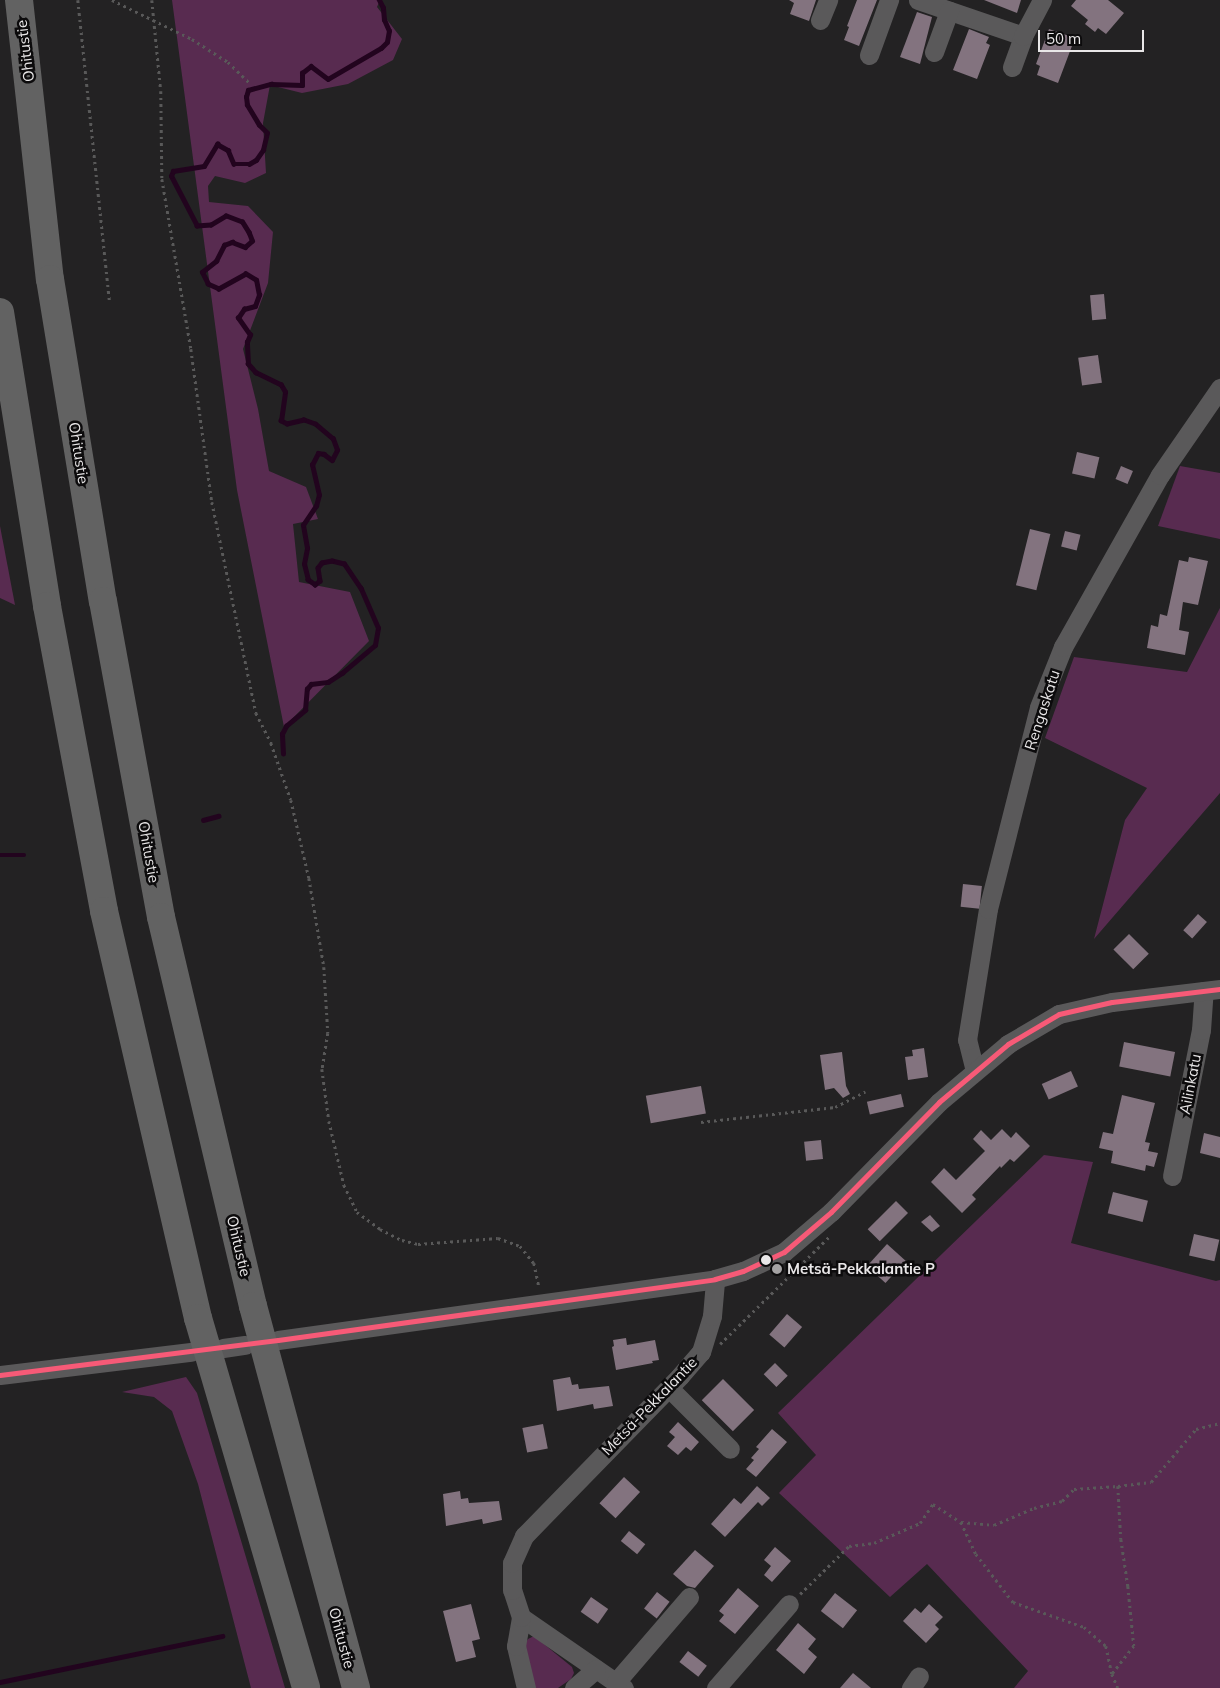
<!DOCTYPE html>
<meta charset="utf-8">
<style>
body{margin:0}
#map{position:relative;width:1220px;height:1688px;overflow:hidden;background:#232223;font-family:Mulish,sans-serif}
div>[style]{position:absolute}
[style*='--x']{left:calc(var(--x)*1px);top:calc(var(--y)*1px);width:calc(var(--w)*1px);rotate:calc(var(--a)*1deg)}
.green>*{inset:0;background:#582b50}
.stream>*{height:4.5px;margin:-2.25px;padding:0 2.25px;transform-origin:2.25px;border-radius:2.25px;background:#22041e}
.building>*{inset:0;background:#83737f;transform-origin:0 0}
.path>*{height:2.5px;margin-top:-1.25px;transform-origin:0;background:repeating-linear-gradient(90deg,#595959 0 2.5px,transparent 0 6.5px)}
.minor>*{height:19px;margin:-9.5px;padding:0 9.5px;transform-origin:9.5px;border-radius:9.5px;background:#5a595a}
.highway>*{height:28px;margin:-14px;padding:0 14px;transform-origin:14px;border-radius:14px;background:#626262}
.bus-1>*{height:5px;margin:-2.5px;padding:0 2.5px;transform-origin:2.5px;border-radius:2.5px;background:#f75a77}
.dots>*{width:14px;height:14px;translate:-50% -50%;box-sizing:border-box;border:2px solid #0c0b0c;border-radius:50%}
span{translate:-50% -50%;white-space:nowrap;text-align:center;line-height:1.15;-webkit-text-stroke:5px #0c0b0c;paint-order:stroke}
.street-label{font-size:15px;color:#e9e7e8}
.poi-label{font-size:15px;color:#e9e7e8;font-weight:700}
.left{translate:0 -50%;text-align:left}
.scale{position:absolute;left:1038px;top:30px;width:106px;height:22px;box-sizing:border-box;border:2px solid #e9e7e8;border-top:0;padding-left:6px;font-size:15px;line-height:18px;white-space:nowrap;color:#e9e7e8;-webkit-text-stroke:4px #0c0b0c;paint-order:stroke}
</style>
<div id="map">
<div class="green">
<div style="clip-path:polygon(172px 0,380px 0,377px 7px,402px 39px,393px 60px,348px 84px,302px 93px,270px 85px,263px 123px,266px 173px,245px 183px,215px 176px,208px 186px,209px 202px,248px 206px,273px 232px,268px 283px,243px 349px,258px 409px,269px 471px,306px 487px,318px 519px,293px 524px,299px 582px,350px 592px,369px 641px,284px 727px,237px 490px)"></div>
<div style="clip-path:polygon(1180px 466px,1220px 473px,1220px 539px,1158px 526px)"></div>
<div style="clip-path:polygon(0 526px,15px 605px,0 598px)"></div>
<div style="clip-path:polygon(1220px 608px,1220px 793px,1094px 939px,1125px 820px,1147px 788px,1045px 738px,1074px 657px,1187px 672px)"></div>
<div style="clip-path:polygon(1044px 1155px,1093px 1162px,1071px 1243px,1216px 1281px,1220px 1280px,1220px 1688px,1014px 1688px,1028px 1671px,927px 1564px,890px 1597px,779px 1493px,816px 1455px,778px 1413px)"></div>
<div style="clip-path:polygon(186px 1377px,197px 1393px,285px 1688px,251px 1688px,198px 1484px,172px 1411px,154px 1397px,122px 1392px)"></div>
<div style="clip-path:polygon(534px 1636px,572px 1667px,574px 1673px,571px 1679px,558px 1688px,533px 1688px,523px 1648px,528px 1639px)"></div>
</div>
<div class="stream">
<div style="--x:283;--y:754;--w:20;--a:-93"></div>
<div style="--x:282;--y:734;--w:9;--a:-63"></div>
<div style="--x:286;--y:726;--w:25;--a:-40"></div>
<div style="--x:305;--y:710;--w:21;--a:-85"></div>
<div style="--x:307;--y:689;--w:6;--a:-51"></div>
<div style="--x:311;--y:684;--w:17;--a:-7"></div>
<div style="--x:328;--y:682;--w:17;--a:-33"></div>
<div style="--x:342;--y:673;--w:43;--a:-40.3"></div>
<div style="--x:375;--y:645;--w:17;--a:-80"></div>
<div style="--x:378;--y:628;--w:43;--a:-113.6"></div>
<div style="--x:361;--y:589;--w:30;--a:-124"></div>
<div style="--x:344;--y:564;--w:12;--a:-166"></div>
<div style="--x:332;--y:561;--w:10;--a:169"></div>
<div style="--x:322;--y:563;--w:6;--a:129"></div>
<div style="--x:318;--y:568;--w:13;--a:81"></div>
<div style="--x:320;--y:581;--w:6;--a:141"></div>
<div style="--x:315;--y:585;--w:9;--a:-144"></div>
<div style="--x:308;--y:580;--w:16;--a:-104"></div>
<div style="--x:304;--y:564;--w:16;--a:-79"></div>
<div style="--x:307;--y:548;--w:23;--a:-100"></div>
<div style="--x:303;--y:525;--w:23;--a:-56"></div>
<div style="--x:316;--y:506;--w:11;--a:-75"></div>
<div style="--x:319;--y:495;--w:31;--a:-103"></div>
<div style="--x:312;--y:465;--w:13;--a:-63"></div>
<div style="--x:318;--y:453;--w:6;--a:9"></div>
<div style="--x:324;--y:454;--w:10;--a:37"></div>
<div style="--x:332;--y:460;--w:11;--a:-63"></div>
<div style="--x:337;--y:450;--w:12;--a:-110"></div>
<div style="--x:333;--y:439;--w:23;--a:-140"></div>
<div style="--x:315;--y:424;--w:12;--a:-160"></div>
<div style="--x:304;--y:420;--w:17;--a:167"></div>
<div style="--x:287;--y:424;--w:7;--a:-153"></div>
<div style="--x:281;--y:421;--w:29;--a:-82"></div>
<div style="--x:285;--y:392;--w:8;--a:-120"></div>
<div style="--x:281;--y:385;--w:28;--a:-154"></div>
<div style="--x:256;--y:373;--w:12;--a:-132"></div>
<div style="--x:248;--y:364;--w:22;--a:-93"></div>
<div style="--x:247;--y:342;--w:8;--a:-67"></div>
<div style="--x:250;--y:335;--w:21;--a:-125"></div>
<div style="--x:238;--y:318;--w:11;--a:-56"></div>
<div style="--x:244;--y:309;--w:11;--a:-15"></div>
<div style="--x:255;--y:306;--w:12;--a:-70"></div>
<div style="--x:259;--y:295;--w:15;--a:-101"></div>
<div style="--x:256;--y:280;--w:12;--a:-149"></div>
<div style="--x:246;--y:274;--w:31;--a:151"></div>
<div style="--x:219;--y:289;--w:12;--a:-156"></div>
<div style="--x:208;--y:284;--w:13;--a:-117"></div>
<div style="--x:202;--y:272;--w:18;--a:-38"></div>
<div style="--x:216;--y:261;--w:18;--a:-63"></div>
<div style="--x:224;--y:245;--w:9;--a:-21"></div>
<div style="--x:232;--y:242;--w:14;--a:21"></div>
<div style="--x:245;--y:247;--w:9;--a:-41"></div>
<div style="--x:252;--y:241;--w:9;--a:-111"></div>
<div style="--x:249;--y:233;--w:13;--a:-122"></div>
<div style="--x:242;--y:222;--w:17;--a:-159"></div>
<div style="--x:226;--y:216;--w:17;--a:149"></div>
<div style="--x:211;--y:225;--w:14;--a:176"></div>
<div style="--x:197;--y:226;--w:56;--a:-117.5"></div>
<div style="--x:171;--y:176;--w:5;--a:-68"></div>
<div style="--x:173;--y:171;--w:31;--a:-9"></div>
<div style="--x:204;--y:166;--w:26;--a:-59"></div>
<div style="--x:217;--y:144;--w:13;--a:29"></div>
<div style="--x:228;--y:150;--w:15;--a:67"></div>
<div style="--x:234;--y:164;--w:15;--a:0"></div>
<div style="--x:249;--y:164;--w:8;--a:-30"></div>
<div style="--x:256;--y:160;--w:12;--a:-55"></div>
<div style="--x:263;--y:150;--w:17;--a:-77"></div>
<div style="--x:267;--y:133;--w:11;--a:-135"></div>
<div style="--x:259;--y:125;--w:23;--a:-121"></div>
<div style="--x:247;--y:105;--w:8;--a:-97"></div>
<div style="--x:246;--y:97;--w:7;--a:-74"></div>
<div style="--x:248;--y:90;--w:24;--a:-15"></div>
<div style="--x:271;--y:84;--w:31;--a:2"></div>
<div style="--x:302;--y:85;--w:12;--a:-90"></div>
<div style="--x:302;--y:73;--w:11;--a:-38"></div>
<div style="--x:311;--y:66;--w:21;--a:37"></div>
<div style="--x:328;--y:79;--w:61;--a:-30.3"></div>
<div style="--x:381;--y:48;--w:8;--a:-45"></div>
<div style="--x:387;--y:42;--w:11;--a:-80"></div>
<div style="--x:389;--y:31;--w:12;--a:-114"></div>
<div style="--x:384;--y:20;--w:12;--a:-95"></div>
<div style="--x:383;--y:8;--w:9;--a:-117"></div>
<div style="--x:203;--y:820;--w:16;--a:-15"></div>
<div style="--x:0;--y:855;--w:24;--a:0"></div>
<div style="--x:0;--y:1682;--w:227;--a:-11.7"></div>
</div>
<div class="building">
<div style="clip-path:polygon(789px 0,816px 0,809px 21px,790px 14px,794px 3px)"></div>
<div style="clip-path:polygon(857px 0,877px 0,859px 46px,844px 40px,849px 27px,847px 26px)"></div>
<div style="clip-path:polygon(984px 0,1021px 0,1017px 13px)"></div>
<div style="clip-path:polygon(1076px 0,1108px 0,1124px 13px,1106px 34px,1098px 28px,1095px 32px,1085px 24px,1088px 20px,1071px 6px)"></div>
<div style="clip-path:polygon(917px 12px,932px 17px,920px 64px,900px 57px)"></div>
<div style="clip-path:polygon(969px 29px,989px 37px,986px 43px,990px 45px,977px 79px,953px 70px)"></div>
<div style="clip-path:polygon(1049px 29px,1075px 38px,1058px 83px,1037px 75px,1040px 66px,1036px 64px)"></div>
<div style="left:1104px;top:294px;width:25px;height:14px;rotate:85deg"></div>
<div style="left:1098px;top:355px;width:28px;height:20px;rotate:82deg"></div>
<div style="left:1077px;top:452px;width:23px;height:22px;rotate:13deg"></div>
<div style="left:1121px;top:466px;width:13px;height:14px;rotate:23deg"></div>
<div style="left:1030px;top:529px;width:21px;height:58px;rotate:14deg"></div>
<div style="left:1065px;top:531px;width:16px;height:16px;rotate:14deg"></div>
<div style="clip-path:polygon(1189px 557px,1208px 561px,1198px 605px,1183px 602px,1179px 630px,1189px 632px,1185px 655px,1147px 648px,1151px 625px,1158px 627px,1160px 614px,1167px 616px,1179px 560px,1188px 562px)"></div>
<div style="left:963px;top:884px;width:19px;height:23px;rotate:6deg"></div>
<div style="left:1198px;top:914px;width:12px;height:22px;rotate:42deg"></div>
<div style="left:1129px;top:934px;width:28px;height:22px;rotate:45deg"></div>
<div style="left:1124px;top:1042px;width:52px;height:25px;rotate:11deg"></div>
<div style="clip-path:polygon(924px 1048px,928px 1077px,908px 1080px,905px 1057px,913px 1056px,912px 1050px)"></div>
<div style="clip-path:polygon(842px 1052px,846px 1086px,850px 1094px,843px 1098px,834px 1088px,825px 1090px,820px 1055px)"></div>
<div style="left:1071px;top:1071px;width:17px;height:32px;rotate:66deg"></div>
<div style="left:701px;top:1086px;width:28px;height:56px;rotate:80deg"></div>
<div style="left:901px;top:1094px;width:13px;height:35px;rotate:77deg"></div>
<div style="clip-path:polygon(1122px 1095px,1155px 1103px,1145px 1142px,1150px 1143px,1148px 1151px,1158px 1153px,1154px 1167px,1146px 1165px,1145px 1171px,1111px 1163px,1113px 1151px,1099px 1148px,1103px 1132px,1113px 1134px)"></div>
<div style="clip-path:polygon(1002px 1129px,1011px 1138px,1016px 1132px,1030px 1146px,1014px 1162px,1010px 1159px,1001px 1168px,1000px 1166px,972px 1195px,976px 1199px,962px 1213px,931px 1182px,944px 1168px,956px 1180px,985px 1151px,973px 1139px,981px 1130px,991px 1140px)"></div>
<div style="clip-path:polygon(1204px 1133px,1220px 1137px,1220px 1158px,1200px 1153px)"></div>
<div style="left:821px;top:1140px;width:19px;height:17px;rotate:84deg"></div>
<div style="left:1113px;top:1192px;width:36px;height:22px;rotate:14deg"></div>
<div style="left:896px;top:1201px;width:17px;height:40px;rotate:45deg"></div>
<div style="clip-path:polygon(930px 1215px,940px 1226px,932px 1232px,921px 1222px)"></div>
<div style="left:1194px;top:1234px;width:26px;height:22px;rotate:13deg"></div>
<div style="left:887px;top:1244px;width:25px;height:30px;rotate:42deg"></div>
<div style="left:787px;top:1314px;width:20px;height:27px;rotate:41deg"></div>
<div style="clip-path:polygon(626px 1338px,627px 1345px,655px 1340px,659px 1360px,652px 1361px,653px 1363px,616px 1370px,612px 1347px,614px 1346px,613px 1340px)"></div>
<div style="left:775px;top:1363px;width:18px;height:16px;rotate:45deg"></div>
<div style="clip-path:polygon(570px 1377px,572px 1385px,578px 1384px,579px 1389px,609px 1386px,613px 1406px,594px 1409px,593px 1404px,557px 1411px,553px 1380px)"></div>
<div style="left:723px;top:1379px;width:44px;height:30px;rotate:45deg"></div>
<div style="clip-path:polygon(678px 1422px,699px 1442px,691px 1451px,686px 1447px,678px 1455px,667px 1446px,675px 1437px,669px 1432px)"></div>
<div style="left:543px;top:1424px;width:25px;height:21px;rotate:79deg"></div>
<div style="clip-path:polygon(772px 1429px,787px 1442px,756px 1477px,746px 1469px,754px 1460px,751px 1458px,759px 1449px,756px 1447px)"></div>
<div style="left:624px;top:1477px;width:22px;height:36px;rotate:43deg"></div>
<div style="clip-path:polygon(757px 1486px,770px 1498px,762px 1506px,758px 1502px,725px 1537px,711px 1524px,734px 1498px,741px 1504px)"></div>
<div style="clip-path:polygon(460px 1491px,461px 1499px,468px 1498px,469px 1503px,499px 1501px,502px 1520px,483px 1524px,482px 1519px,446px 1526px,443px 1494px)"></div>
<div style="left:629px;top:1531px;width:21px;height:13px;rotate:39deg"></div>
<div style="clip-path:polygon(775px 1547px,791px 1561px,772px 1582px,764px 1575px,771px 1566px,764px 1560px)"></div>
<div style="clip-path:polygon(695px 1550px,714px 1566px,695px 1588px,687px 1586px,673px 1574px)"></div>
<div style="clip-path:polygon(738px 1588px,759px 1606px,735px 1634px,719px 1621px,724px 1615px,719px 1611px)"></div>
<div style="left:657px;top:1592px;width:16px;height:21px;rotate:38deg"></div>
<div style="left:835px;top:1593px;width:28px;height:23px;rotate:38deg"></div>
<div style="left:591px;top:1597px;width:21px;height:18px;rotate:35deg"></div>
<div style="clip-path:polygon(471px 1604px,480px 1639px,472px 1641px,476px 1657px,456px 1662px,443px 1611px)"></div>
<div style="clip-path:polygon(929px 1604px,943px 1617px,935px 1625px,939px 1629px,926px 1643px,903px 1621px,915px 1608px,921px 1613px)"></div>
<div style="clip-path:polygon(798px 1623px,816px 1639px,808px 1649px,817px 1657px,804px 1674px,776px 1650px)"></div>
<div style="left:688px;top:1651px;width:24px;height:14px;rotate:38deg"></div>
<div style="clip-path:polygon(853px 1673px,871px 1688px,840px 1688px)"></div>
</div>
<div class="path">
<div style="--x:78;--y:0;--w:305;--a:84"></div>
<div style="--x:112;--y:0;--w:89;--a:26"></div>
<div style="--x:192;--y:39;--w:43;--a:32.6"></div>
<div style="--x:228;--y:62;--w:30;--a:44"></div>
<div style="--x:152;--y:0;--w:91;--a:84.4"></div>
<div style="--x:161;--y:91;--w:88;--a:89.3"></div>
<div style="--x:162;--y:179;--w:172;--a:80.3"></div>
<div style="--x:191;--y:349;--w:154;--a:82.2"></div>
<div style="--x:212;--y:502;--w:216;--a:78.2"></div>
<div style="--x:256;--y:713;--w:34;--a:63"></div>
<div style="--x:271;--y:743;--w:60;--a:70.7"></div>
<div style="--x:291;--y:800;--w:80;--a:77"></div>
<div style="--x:309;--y:878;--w:90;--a:80.4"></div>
<div style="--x:324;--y:967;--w:66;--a:86.5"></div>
<div style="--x:328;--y:1033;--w:36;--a:99"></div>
<div style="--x:322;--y:1069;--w:52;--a:82.3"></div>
<div style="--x:329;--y:1121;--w:66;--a:76.8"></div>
<div style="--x:344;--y:1185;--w:30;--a:64"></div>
<div style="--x:357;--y:1212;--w:29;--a:36"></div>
<div style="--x:380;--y:1229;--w:25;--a:27"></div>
<div style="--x:402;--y:1240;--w:16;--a:14"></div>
<div style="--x:418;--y:1244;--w:80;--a:-4.3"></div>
<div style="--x:498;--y:1238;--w:23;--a:20"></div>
<div style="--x:520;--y:1246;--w:22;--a:51"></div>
<div style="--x:534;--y:1263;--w:25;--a:78"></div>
<div style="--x:701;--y:1122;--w:135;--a:-6.4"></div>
<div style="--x:835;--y:1107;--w:34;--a:-27"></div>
<div style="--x:720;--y:1344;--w:153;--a:-44.5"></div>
<div style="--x:1118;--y:1486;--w:33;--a:-7"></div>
<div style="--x:1151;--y:1482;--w:70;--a:-49.7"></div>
<div style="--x:1196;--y:1429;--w:25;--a:-14"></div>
<div style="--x:961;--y:1522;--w:35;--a:65"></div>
<div style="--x:976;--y:1554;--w:61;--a:52.4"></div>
<div style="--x:1013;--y:1602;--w:75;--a:19.4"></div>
<div style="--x:1084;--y:1627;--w:29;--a:41"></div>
<div style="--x:1106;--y:1646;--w:29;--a:78"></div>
<div style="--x:1112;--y:1674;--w:15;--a:67"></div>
<div style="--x:800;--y:1594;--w:69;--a:-44.4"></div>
<div style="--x:849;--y:1546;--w:25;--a:-7"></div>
<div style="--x:874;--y:1543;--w:50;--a:-23.5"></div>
<div style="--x:920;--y:1523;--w:23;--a:-56"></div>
<div style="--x:933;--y:1504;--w:33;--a:33"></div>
<div style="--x:961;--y:1522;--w:33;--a:5"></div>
<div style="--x:994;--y:1525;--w:43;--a:-23"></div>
<div style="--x:1034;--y:1508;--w:29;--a:-14"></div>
<div style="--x:1062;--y:1501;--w:17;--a:-45"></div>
<div style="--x:1074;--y:1489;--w:44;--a:-3.9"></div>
<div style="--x:1118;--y:1486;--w:53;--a:86.8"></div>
<div style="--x:1121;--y:1539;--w:48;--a:81.5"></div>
<div style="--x:1128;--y:1586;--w:60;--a:84.3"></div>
<div style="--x:1134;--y:1646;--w:36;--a:128"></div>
</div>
<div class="minor">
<div style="--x:918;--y:0;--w:111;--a:18.9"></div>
<div style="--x:820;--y:20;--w:22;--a:-68"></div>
<div style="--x:934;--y:52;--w:44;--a:-69.9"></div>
<div style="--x:869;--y:55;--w:59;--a:-70"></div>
<div style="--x:1012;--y:67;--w:33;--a:-70"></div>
<div style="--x:1023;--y:36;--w:41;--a:-62.2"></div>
<div style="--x:975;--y:1071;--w:32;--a:-104"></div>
<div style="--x:967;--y:1040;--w:133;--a:-80.9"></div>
<div style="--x:988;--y:909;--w:208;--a:-75.8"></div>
<div style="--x:1039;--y:707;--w:65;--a:-68.2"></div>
<div style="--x:1063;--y:647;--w:197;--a:-60.6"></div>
<div style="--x:1160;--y:475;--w:106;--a:-55.4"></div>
<div style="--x:1172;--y:1176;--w:149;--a:-78.8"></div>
<div style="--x:1201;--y:1030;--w:39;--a:-86"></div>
<div style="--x:278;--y:1340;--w:441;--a:-7.9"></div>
<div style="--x:715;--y:1279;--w:29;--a:-16"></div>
<div style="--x:743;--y:1271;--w:45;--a:-24.9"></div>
<div style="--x:784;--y:1252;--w:62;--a:-40.4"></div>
<div style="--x:831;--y:1212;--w:154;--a:-45.5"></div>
<div style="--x:939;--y:1102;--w:90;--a:-40"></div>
<div style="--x:1008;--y:1044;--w:59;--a:-30.5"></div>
<div style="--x:1059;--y:1014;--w:54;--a:-12.8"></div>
<div style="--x:1112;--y:1002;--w:109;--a:-6.9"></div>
<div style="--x:223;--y:1348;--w:22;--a:-8"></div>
<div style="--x:0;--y:1375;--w:192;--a:-6.9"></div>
<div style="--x:669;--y:1388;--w:86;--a:45"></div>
<div style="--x:521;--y:1617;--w:125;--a:34.6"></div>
<div style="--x:616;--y:1682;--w:112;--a:-49.3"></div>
<div style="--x:526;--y:1688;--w:43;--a:-103.4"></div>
<div style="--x:516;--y:1646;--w:29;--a:-80"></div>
<div style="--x:521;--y:1617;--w:28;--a:-108"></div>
<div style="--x:512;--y:1590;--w:27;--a:-90"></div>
<div style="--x:512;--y:1563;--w:30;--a:-66"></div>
<div style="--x:524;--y:1536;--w:223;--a:-45.7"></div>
<div style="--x:680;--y:1376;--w:32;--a:-49"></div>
<div style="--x:701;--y:1352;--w:38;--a:-73"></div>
<div style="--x:712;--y:1316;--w:37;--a:-85"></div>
<div style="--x:574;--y:1688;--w:29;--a:-41"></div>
<div style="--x:716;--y:1688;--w:111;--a:-49"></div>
<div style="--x:911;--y:1688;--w:14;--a:-56"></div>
</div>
<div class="highway">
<div style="--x:19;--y:0;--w:281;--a:83.7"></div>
<div style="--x:50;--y:279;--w:326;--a:80.7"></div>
<div style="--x:103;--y:601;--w:321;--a:79.6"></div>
<div style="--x:161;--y:917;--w:400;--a:76.7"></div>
<div style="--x:253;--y:1306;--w:396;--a:74.9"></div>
<div style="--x:0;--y:312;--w:298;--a:80.9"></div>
<div style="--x:47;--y:606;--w:310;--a:79.4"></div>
<div style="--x:104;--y:911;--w:418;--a:77"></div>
<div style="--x:198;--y:1318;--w:385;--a:73.7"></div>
</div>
<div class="bus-1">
<div style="--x:0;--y:1375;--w:280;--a:-7.2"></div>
<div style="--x:278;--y:1340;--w:441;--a:-7.9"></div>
<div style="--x:715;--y:1279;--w:29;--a:-16"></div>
<div style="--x:743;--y:1271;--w:45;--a:-24.9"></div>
<div style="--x:784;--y:1252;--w:62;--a:-40.4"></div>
<div style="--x:831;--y:1212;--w:154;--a:-45.5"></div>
<div style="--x:939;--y:1102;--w:90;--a:-40"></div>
<div style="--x:1008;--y:1044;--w:59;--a:-30.5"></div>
<div style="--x:1059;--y:1014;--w:54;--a:-12.8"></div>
<div style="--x:1112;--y:1002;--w:109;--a:-6.9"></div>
</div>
<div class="dots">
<div style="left:766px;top:1260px;background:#e9e7e8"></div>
<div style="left:777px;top:1269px;background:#a4a2a3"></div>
</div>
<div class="street-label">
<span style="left:25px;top:51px;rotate:-97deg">Ohitustie</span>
<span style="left:79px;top:453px;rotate:81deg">Ohitustie</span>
<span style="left:1042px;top:710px;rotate:-72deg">Rengaskatu</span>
<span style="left:149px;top:852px;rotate:80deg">Ohitustie</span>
<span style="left:1190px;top:1084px;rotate:-79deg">Ailinkatu</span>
<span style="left:239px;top:1246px;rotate:77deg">Ohitustie</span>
<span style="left:649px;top:1406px;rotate:-46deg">Metsä-Pekkalantie</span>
<span style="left:342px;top:1638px;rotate:75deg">Ohitustie</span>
</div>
<div class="poi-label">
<span class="left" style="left:787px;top:1269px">Metsä-Pekkalantie P</span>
</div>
<div class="scale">50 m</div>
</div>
